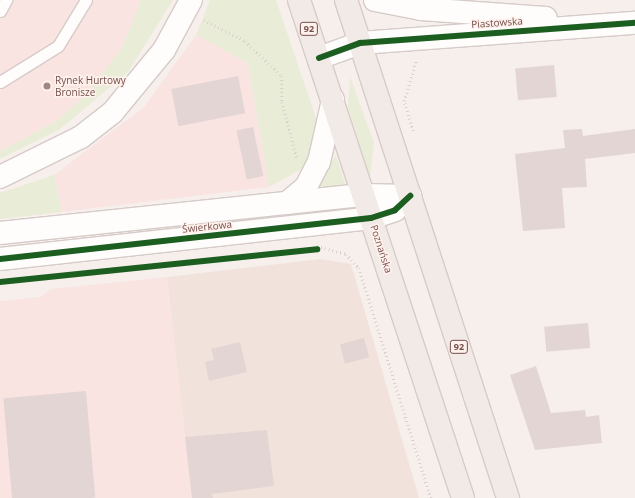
<!DOCTYPE html>
<meta charset="utf-8">
<style>
body{margin:0}
#map{position:relative;width:635px;height:498px;overflow:hidden;background:#f7efeb;font-family:"Open Sans",sans-serif}
div>[style]{position:absolute}
[style*='--x']{left:calc(var(--x)*1px);top:calc(var(--y)*1px);width:calc(var(--w)*1px);rotate:calc(var(--a)*1deg)}
.residential>*{inset:0;background:#f2e2dc}
.commercial>*{inset:0;background:#fae4e2}
.green>*{inset:0;background:#e9ecd6}
.building>*{inset:0;background:#e3d5d3;transform-origin:0 0}
.path>*{height:2.5px;margin-top:-1.25px;transform-origin:0;background:repeating-linear-gradient(90deg,#dacfce 0 1px,transparent 0 4px)}
.roads{filter:drop-shadow(1px 0 #d6cbc8) drop-shadow(-1px 0 #d6cbc8) drop-shadow(0 1px #d6cbc8) drop-shadow(0 -1px #d6cbc8)}
.service>*{height:11px;margin:-5.5px;padding:0 5.5px;transform-origin:5.5px;border-radius:5.5px;background:#fefdfc}
.tertiary>*{height:22px;margin:-11px;padding:0 11px;transform-origin:11px;border-radius:11px;background:#fefdfc}
.primary>*{height:22px;margin:-11px;padding:0 11px;transform-origin:11px;border-radius:11px;background:#f2eae6}
.cycleway>*{height:6px;margin:-3px;padding:0 3px;transform-origin:3px;border-radius:3px;background:#1b5e20}
.dots>*{width:11px;height:11px;translate:-50% -50%;box-sizing:border-box;border:2px solid #fff2ec;border-radius:50%}
span{translate:-50% -50%;white-space:nowrap;text-align:center;line-height:1.15;-webkit-text-stroke:3px #fff2ec;paint-order:stroke}
.shield-label span{padding:1px 3px;background:#fff2ec;border:1px solid;border-radius:3px;-webkit-text-stroke-width:0}
.shield-label{font-size:9px;color:#754e4b;font-weight:700}
.street-label{font-size:10px;color:#754e4b}
.poi-label{font-size:10px;color:#754e4b}
.left{translate:0 -50%;text-align:left}
</style>
<div id="map">
<div class="residential">
<div style="clip-path:polygon(320px 259px,351px 264px,419px 498px,192px 498px,167px 277px)"></div>
</div>
<div class="commercial">
<div style="clip-path:polygon(0 0,141px 0,122px 48px,85px 96px,58px 120px,0 151px)"></div>
<div style="clip-path:polygon(196px 35px,248px 63px,269px 187px,62px 212px,54px 175px,144px 107px)"></div>
<div style="clip-path:polygon(167px 277px,192px 498px,0 498px,0 301px,40px 297px,51px 289px)"></div>
</div>
<div class="green">
<div style="clip-path:polygon(141px 0,173px 0,128px 72px,60px 129px,0 159px,0 151px,58px 120px,85px 96px,122px 48px)"></div>
<div style="clip-path:polygon(210px 0,276px 0,318px 124px,309px 165px,269px 187px,248px 63px,196px 35px)"></div>
<div style="clip-path:polygon(350px 77px,374px 143px,370px 177px,348px 108px)"></div>
<div style="clip-path:polygon(336px 155px,346px 187px,317px 191px,315px 188px)"></div>
<div style="clip-path:polygon(54px 175px,62px 212px,0 219px,0 193px)"></div>
</div>
<div class="building">
<div style="left:554px;top:65px;width:32px;height:39px;rotate:85deg"></div>
<div style="left:238px;top:76px;width:38px;height:68px;rotate:79deg"></div>
<div style="left:253px;top:127px;width:50px;height:17px;rotate:78deg"></div>
<div style="clip-path:polygon(582px 129px,583px 136px,635px 129px,635px 153px,585px 159px,587px 187px,562px 188px,565px 228px,523px 231px,515px 154px,565px 148px,563px 130px)"></div>
<div style="left:588px;top:323px;width:25px;height:44px;rotate:85deg"></div>
<div style="left:364px;top:338px;width:20px;height:25px;rotate:75deg"></div>
<div style="clip-path:polygon(240px 342px,247px 372px,209px 381px,205px 362px,214px 360px,211px 349px)"></div>
<div style="clip-path:polygon(536px 366px,551px 413px,585px 410px,586px 417px,599px 415px,602px 443px,535px 450px,510px 375px)"></div>
<div style="left:86px;top:391px;width:107px;height:83px;rotate:85deg"></div>
<div style="clip-path:polygon(267px 430px,274px 486px,212px 494px,213px 498px,192px 498px,185px 437px)"></div>
</div>
<div class="path">
<div style="--x:204;--y:20;--w:46;--a:27.1"></div>
<div style="--x:245;--y:41;--w:51;--a:43.4"></div>
<div style="--x:282;--y:76;--w:26;--a:90"></div>
<div style="--x:282;--y:102;--w:58;--a:75"></div>
<div style="--x:413;--y:131;--w:31;--a:-107"></div>
<div style="--x:404;--y:101;--w:42;--a:-73.3"></div>
<div style="--x:317;--y:246;--w:30;--a:15"></div>
<div style="--x:346;--y:254;--w:19;--a:47"></div>
<div style="--x:359;--y:268;--w:241;--a:72.6"></div>
</div>
<div class="roads">
<div class="service">
<div style="--x:0;--y:11;--w:13;--a:-61"></div>
<div style="--x:0;--y:82;--w:68;--a:-31.8"></div>
<div style="--x:58;--y:46;--w:54;--a:-58.7"></div>
</div>
<div class="tertiary">
<div style="--x:375;--y:0;--w:47;--a:11.1"></div>
<div style="--x:421;--y:9;--w:125;--a:4.1"></div>
<div style="--x:319;--y:58;--w:44;--a:-20.1"></div>
<div style="--x:360;--y:43;--w:276;--a:-4.2"></div>
<div style="--x:0;--y:177;--w:90;--a:-26.3"></div>
<div style="--x:81;--y:137;--w:39;--a:-38"></div>
<div style="--x:112;--y:113;--w:82;--a:-50.5"></div>
<div style="--x:164;--y:50;--w:57;--a:-61.6"></div>
<div style="--x:287;--y:203;--w:25;--a:-40"></div>
<div style="--x:306;--y:187;--w:28;--a:-63"></div>
<div style="--x:319;--y:162;--w:64;--a:-77.3"></div>
<div style="--x:0;--y:233;--w:366;--a:-6"></div>
<div style="--x:364;--y:195;--w:46;--a:1.2"></div>
<div style="--x:0;--y:259;--w:373;--a:-6.3"></div>
<div style="--x:371;--y:218;--w:25;--a:-18"></div>
<div style="--x:395;--y:210;--w:21;--a:-43"></div>
</div>
<div class="primary">
<div style="--x:299;--y:0;--w:524;--a:71.77"></div>
<div style="--x:346;--y:0;--w:524;--a:71.98"></div>
</div>
</div>
<div class="cycleway">
<div style="--x:319;--y:58;--w:44;--a:-20.1"></div>
<div style="--x:360;--y:43;--w:276;--a:-4.2"></div>
<div style="--x:0;--y:259;--w:373;--a:-6.3"></div>
<div style="--x:371;--y:218;--w:25;--a:-18"></div>
<div style="--x:395;--y:210;--w:21;--a:-43"></div>
<div style="--x:0;--y:282;--w:319;--a:-5.9"></div>
</div>
<div class="dots">
<div style="left:47px;top:86px;background:#a28683"></div>
</div>
<div class="shield-label">
<span style="left:309px;top:29px">92</span>
<span style="left:459px;top:347px">92</span>
</div>
<div class="street-label">
<span style="left:497px;top:23px;rotate:-4deg">Piastowska</span>
<span style="left:207px;top:227px;rotate:-6deg">Świerkowa</span>
<span style="left:381px;top:249px;rotate:72deg">Poznańska</span>
</div>
<div class="poi-label">
<span class="left" style="left:55px;top:86px">Rynek Hurtowy<br>Bronisze</span>
</div>
</div>
